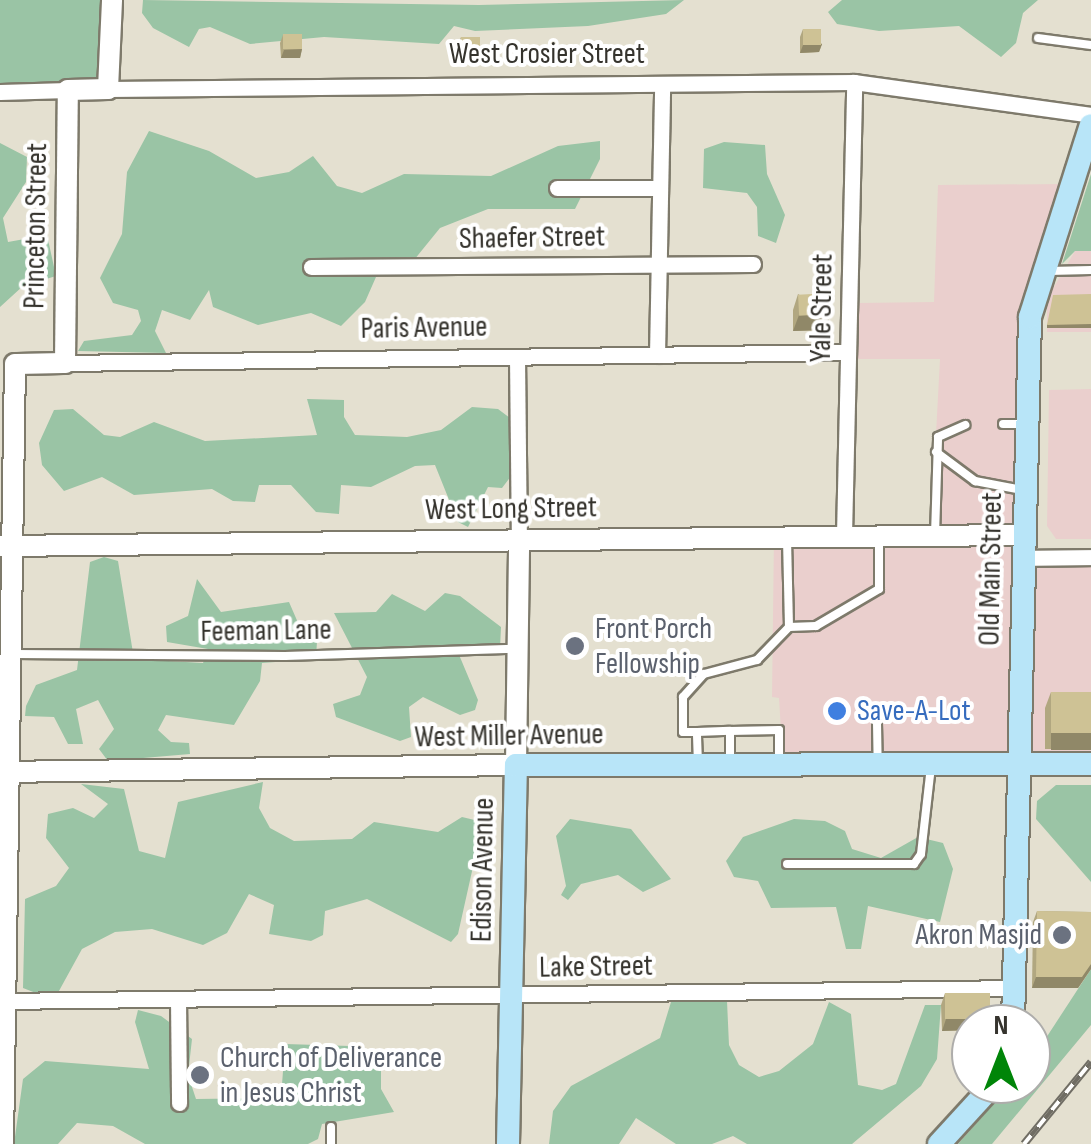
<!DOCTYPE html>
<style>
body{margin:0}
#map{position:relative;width:1091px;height:1144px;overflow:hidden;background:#e4e0d0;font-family:"Sofia Sans Condensed",sans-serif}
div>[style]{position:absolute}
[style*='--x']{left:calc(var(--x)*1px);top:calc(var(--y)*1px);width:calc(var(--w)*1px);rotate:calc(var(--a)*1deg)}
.commercial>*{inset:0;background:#eacfcd;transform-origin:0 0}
.green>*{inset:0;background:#9ac4a5}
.roads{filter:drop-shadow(2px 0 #7e7a6b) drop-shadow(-2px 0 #7e7a6b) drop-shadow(0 2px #7e7a6b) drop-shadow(0 -2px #7e7a6b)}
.service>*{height:8px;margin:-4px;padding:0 4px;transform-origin:4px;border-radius:4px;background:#fff}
.minor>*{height:15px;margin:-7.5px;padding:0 7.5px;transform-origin:7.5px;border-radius:7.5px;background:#fff}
.tertiary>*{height:20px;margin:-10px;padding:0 10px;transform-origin:10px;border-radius:10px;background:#fff}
.secondary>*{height:22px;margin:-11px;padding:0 11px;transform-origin:11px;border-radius:11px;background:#b8e5f8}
.rail>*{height:8px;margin-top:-4px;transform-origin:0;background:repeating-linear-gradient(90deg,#fff 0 11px,#706d64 0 22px);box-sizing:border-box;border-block:2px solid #706d64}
.wall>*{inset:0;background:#b1a780}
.shaded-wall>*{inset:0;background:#908868;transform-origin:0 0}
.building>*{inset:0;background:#cec295;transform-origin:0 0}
.dots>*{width:28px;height:28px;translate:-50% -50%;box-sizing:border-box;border:5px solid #fff;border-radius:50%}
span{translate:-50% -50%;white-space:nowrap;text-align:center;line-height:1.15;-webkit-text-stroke:8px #fff;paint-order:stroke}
.street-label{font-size:30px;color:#35332d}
.worship-label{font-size:30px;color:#5b616d}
.left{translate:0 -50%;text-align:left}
.right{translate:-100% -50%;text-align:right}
.shop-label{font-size:30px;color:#366cbe}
.north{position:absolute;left:951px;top:1004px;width:100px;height:100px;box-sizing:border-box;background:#fff;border:2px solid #aeadab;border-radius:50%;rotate:0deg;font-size:28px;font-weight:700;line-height:40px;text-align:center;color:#35332d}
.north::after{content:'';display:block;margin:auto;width:35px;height:45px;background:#008508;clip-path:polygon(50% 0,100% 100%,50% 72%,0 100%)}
</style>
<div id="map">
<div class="commercial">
<div style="clip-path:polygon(1064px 184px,1027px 300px,1018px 530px,931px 528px,940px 359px,855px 359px,858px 303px,934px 302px,938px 185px)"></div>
<div style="clip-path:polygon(1075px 251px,1091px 251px,1091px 332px,1047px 332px,1047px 299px)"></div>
<div style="clip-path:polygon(1091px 389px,1091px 539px,1056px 539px,1047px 526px,1049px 390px)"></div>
<div style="clip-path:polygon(774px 535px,1022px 535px,1018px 762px,783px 763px,779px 698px,772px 697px)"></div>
<div style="left:1091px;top:560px;width:201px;height:67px;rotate:90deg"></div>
</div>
<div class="green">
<div style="clip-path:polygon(0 0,102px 0,102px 71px,91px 84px,0 86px)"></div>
<div style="clip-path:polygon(143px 0,479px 5px,684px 0,666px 14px,588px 26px,475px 31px,454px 26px,439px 44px,324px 37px,250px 44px,210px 27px,199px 29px,189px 47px,153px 28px,142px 13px)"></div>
<div style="clip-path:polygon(842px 0,1038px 0,1023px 13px,1016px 43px,1001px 57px,959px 26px,879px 31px,837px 24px,828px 12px)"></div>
<div style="clip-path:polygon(149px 131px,209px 151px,256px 178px,289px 172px,313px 156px,337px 186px,362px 193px,404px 174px,491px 176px,558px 146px,600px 141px,600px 159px,575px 209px,488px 209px,440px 228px,414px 260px,376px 277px,365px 302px,341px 326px,311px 313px,258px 325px,213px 307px,209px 290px,190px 320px,162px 310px,155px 331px,166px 353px,78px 351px,84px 341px,132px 335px,141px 321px,138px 310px,113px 303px,100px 278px,122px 234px,127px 172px)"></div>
<div style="clip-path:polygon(724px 142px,765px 145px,767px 174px,785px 215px,776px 243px,758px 236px,757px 207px,747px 193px,703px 188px,704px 149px)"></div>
<div style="clip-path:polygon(0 143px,27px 157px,26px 182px,3px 218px,8px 242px,47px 235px,56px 276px,23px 286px,0 307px)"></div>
<div style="clip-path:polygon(1091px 174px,1091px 251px,1075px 251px,1062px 264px)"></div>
<div style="clip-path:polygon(307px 399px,344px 400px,344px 417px,355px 435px,407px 437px,441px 430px,472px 407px,498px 409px,510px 418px,512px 475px,502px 488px,488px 487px,468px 527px,458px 522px,435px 465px,415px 466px,371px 487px,341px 485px,339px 514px,316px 512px,291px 485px,259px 485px,255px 502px,233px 501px,212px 489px,134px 495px,102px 477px,64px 491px,42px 465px,39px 443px,54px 410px,73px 409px,104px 435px,120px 437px,154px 422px,205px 441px,317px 435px)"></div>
<div style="clip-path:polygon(104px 557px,118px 561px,134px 659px,203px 663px,208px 649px,167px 642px,166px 626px,188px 616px,197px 579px,221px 612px,289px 602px,299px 625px,317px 641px,316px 659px,262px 663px,260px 681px,234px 725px,166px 715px,158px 730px,171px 742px,189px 743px,190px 754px,108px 761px,99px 749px,114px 729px,98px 700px,76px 709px,83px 744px,68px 744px,54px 717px,25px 716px,26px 706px,36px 685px,77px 670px,90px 562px)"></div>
<div style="clip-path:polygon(445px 593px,460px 596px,501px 627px,500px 649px,457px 650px,478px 700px,475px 710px,460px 715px,423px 697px,409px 707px,411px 737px,400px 741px,336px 717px,333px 704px,360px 695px,367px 677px,334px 613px,376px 612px,392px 594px,425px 611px)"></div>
<div style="clip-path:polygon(263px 782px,259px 808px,270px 828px,294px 841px,352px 839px,374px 822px,438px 832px,462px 817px,483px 822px,458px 934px,451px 942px,367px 899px,325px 911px,323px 935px,311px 941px,269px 934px,274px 905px,249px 894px,227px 933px,203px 945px,152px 929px,115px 932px,82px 949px,54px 1000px,23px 988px,25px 899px,56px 886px,69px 868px,46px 838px,48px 814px,73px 808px,94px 818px,108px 804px,81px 784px,124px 789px,139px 851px,165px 858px,178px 802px)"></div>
<div style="clip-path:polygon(1056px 785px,1091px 785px,1091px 882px,1036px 819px,1037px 801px)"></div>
<div style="clip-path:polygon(570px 819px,631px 829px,671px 879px,643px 892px,618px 875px,581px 884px,568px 900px,561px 895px,566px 886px,556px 836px)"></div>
<div style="clip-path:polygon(794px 819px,825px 821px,845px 831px,852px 849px,881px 858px,918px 837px,943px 843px,953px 869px,940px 922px,868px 906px,861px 949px,846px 949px,836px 907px,771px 908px,758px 881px,734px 877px,726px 861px,743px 837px)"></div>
<div style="clip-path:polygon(1091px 969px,1091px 1025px,992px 1144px,958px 1144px,1011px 1084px,1031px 1084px,1031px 1061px)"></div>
<div style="clip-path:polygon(699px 999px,727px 1001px,729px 1045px,739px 1065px,759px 1077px,779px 1071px,813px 1044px,829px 1002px,851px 1014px,858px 1085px,882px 1090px,896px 1084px,925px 1005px,941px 1005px,937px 1059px,921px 1086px,852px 1144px,747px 1144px,733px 1136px,712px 1144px,676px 1144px,636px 1118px,619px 1144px,549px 1144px,553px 1111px,571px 1086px,660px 1038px,671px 1002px)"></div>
<div style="clip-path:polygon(138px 1010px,161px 1016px,192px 1039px,188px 1075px,196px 1099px,281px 1098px,285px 1044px,350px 1046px,381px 1058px,381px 1089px,394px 1112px,322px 1124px,318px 1139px,308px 1144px,145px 1144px,113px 1126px,77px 1123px,58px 1144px,14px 1144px,23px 1079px,45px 1061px,149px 1069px,135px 1022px)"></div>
</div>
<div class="roads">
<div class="service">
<div style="--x:1038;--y:38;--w:53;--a:7.5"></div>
<div style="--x:1049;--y:271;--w:42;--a:-1.4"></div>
<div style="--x:1003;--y:424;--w:22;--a:0"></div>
<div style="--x:936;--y:452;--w:49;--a:36.6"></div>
<div style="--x:975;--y:481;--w:48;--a:10.8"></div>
<div style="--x:935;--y:535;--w:98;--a:-88.2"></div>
<div style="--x:938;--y:437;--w:30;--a:-24"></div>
<div style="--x:789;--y:627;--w:27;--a:-2"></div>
<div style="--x:816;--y:626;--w:73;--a:-30.4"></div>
<div style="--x:879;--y:589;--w:50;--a:-90"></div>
<div style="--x:15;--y:654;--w:270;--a:0.4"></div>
<div style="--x:285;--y:656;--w:229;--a:-1.8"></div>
<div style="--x:877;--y:723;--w:39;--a:89"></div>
<div style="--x:730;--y:731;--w:49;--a:-1.2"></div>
<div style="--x:779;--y:730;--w:32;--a:90"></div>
<div style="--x:697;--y:732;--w:33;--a:-2"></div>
<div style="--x:730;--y:731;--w:32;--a:90"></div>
<div style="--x:698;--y:764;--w:32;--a:-92"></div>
<div style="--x:697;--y:732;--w:14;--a:180"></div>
<div style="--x:683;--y:732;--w:35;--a:-90"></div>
<div style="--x:683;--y:697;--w:31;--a:-48"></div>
<div style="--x:704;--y:674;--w:55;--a:-14.8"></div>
<div style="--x:757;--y:660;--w:46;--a:-45.9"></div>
<div style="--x:789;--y:627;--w:88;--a:-91.3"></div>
<div style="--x:787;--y:864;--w:127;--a:0"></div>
<div style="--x:914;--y:864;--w:12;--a:-55"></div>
<div style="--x:921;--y:854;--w:89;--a:-83.5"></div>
<div style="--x:331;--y:1144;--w:17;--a:-90"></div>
</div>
<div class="minor">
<div style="--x:108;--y:89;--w:746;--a:-0.54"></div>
<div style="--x:854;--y:82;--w:239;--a:7.9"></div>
<div style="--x:0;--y:92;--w:68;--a:-1.7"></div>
<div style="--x:557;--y:188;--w:102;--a:0"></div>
<div style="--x:311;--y:267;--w:442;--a:-0.4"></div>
<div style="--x:657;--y:355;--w:271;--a:-88.9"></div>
<div style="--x:517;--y:357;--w:184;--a:89.4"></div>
<div style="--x:65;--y:363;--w:783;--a:-0.8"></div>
<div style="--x:844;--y:535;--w:453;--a:-88.7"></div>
<div style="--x:1022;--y:558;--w:69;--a:-0.8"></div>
<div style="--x:178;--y:999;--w:104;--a:89.4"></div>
<div style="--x:0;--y:1001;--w:1014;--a:-0.73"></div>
</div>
<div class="tertiary">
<div style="--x:0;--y:546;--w:1022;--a:-0.62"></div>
<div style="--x:0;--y:772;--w:516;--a:-0.78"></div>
<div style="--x:516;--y:765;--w:224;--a:-89.2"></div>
<div style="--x:3;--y:1144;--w:780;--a:-89.12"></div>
<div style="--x:15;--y:364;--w:50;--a:-1.1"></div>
<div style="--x:65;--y:363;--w:273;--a:-89.4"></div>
<div style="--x:68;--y:90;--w:40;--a:-1.4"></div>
<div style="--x:108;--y:89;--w:89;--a:-87.4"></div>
</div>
<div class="secondary">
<div style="--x:1013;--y:1024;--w:707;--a:-88.62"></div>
<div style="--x:1030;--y:317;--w:201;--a:-72.4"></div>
<div style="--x:508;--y:1144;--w:379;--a:-88.8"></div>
<div style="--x:516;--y:765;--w:575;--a:-0.1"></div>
<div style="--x:939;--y:1144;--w:81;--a:-47.5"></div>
</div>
</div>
<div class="rail">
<div style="--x:1024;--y:1144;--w:106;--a:-50.7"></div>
</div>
<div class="wall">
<div style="clip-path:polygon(803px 29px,822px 44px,819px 52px,800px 53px,800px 37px)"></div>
<div style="clip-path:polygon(283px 35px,302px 49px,300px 58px,281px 58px,280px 43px)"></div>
<div style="clip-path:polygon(461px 37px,480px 52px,477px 60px,458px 61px,458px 45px)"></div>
<div style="clip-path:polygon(798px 294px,831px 314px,825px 330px,793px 331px,793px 310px)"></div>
<div style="clip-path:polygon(1051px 692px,1091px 692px,1091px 749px,1045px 749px,1045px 708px)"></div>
<div style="clip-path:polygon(1037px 911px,1091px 912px,1091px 969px,1078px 988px,1032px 988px,1033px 922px)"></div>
<div style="clip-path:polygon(945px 993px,992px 1018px,990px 1024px,971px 1024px,971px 1030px,942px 1031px,941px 1005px)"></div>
</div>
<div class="shaded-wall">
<div style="clip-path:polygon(822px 44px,819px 52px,800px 53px,803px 45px)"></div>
<div style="clip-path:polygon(302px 49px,300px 58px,281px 58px,284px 50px)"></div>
<div style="clip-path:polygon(480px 52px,477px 60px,458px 61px,461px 53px)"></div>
<div style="clip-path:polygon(831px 314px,825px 330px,793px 331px,799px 315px)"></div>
<div style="left:1091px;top:324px;width:4px;height:44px;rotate:90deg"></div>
<div style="left:1051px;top:733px;width:40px;height:17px"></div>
<div style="clip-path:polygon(1091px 964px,1091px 969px,1078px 988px,1032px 988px,1036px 977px)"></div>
<div style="clip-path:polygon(992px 1018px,990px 1024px,971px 1024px,971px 1030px,942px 1031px,946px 1019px)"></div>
</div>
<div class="building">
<div style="left:803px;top:29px;width:18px;height:16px"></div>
<div style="left:302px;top:34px;width:15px;height:19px;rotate:90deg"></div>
<div style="left:461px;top:37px;width:19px;height:16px"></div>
<div style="left:830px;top:293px;width:21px;height:32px;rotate:87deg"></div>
<div style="clip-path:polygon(1091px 294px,1091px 324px,1047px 325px,1053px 295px)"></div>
<div style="left:1051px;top:692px;width:40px;height:41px"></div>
<div style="clip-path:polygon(1037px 911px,1091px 912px,1091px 964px,1082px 977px,1036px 977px)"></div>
<div style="left:945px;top:993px;width:45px;height:26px"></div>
</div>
<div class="dots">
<div style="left:575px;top:646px;background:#6b7280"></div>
<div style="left:837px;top:711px;background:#3f7fe0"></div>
<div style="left:1062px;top:935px;background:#6b7280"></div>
<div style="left:200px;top:1075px;background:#6b7280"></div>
</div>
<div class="street-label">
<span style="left:547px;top:54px">West Crosier Street</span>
<span style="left:36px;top:226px;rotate:-89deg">Princeton Street</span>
<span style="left:532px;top:238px;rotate:-1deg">Shaefer Street</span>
<span style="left:822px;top:308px;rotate:-89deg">Yale Street</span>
<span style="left:424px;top:328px;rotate:-1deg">Paris Avenue</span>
<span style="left:511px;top:509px;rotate:-1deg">West Long Street</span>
<span style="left:991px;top:569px;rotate:-89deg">Old Main Street</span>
<span style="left:266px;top:631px;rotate:-1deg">Feeman Lane</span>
<span style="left:509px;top:736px;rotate:-1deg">West Miller Avenue</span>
<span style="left:483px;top:870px;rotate:-89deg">Edison Avenue</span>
<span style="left:596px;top:967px;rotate:-1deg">Lake Street</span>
</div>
<div class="worship-label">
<span class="left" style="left:595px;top:646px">Front Porch<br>Fellowship</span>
<span class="right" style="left:1042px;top:935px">Akron Masjid</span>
<span class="left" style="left:220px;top:1075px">Church of Deliverance<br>in Jesus Christ</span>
</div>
<div class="shop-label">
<span class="left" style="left:857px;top:711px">Save-A-Lot</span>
</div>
<div class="north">N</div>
</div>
